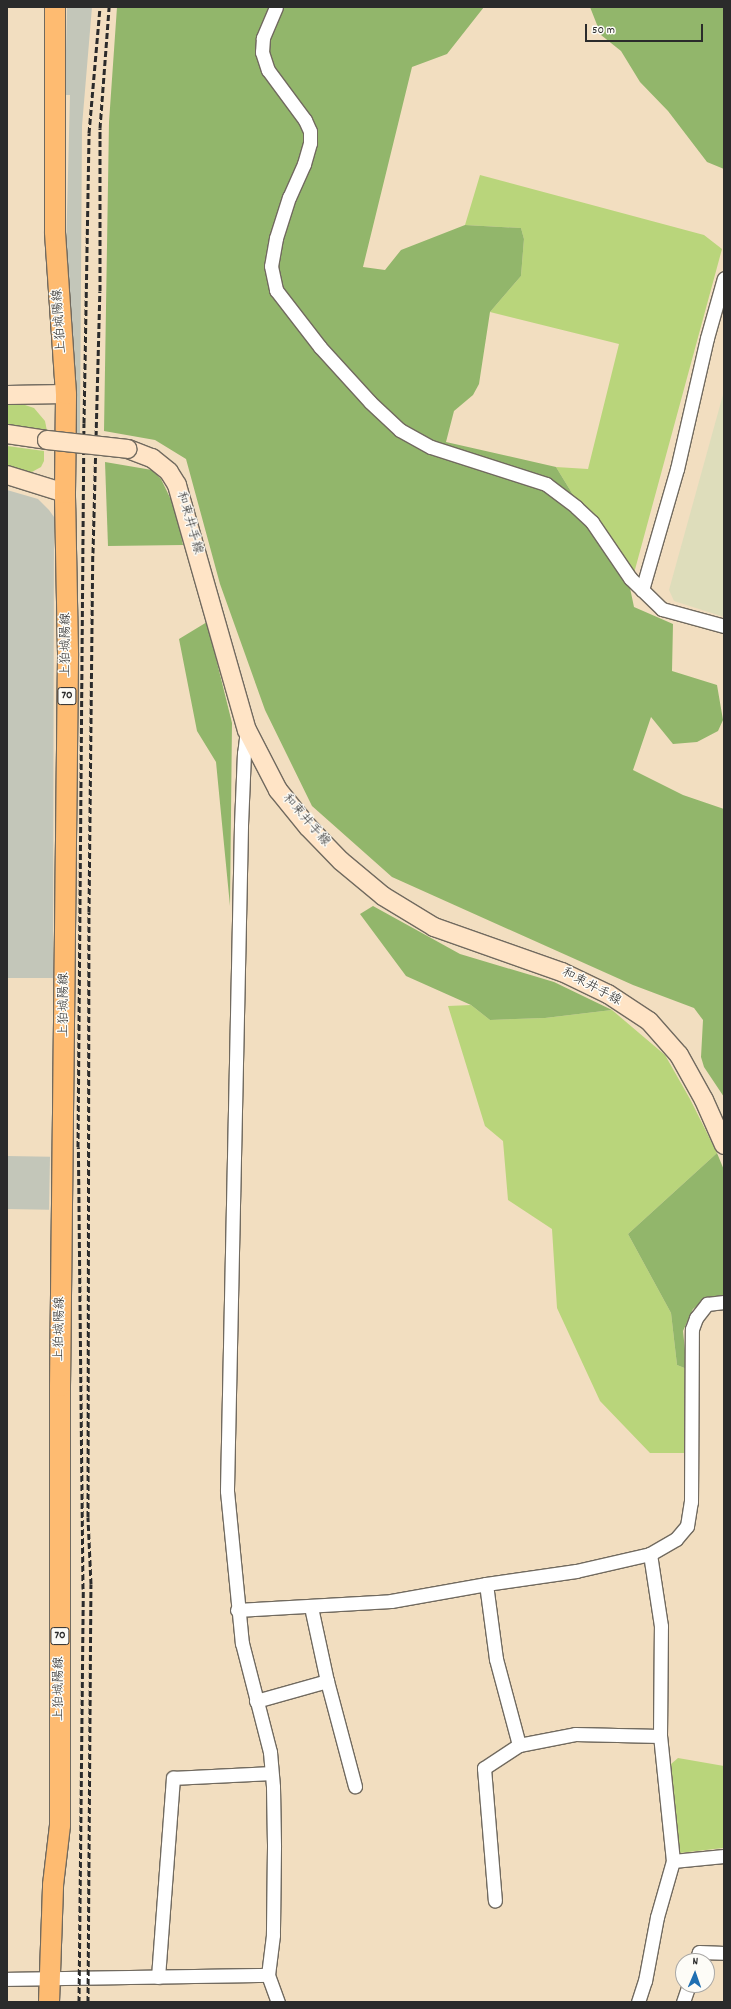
<!DOCTYPE html>
<meta charset="utf-8">
<style>
body{margin:0}
#map{position:relative;width:731px;height:2009px;overflow:hidden;background:#f2dec0;font-family:Dekko,"Klee One",sans-serif}
div>[style]{position:absolute}
[style*='--x']{left:calc(var(--x)*1px);top:calc(var(--y)*1px);width:calc(var(--w)*1px);rotate:calc(var(--a)*1deg)}
.built>*{inset:0;background:#deddbb}
.industrial>*{inset:0;background:#c3c6b9;transform-origin:0 0}
.green>*{inset:0;background:#b9d57b}
.forest>*{inset:0;background:#92b66b}
.roads{filter:drop-shadow(1px 0 #716a5f) drop-shadow(-1px 0 #716a5f) drop-shadow(0 1px #716a5f) drop-shadow(0 -1px #716a5f)}
.minor>*{height:13px;margin:-6.5px;padding:0 6.5px;transform-origin:6.5px;border-radius:6.5px;background:#fff}
.secondary>*{height:18px;margin:-9px;padding:0 9px;transform-origin:9px;border-radius:9px;background:#ffe4c6}
.primary>*{height:20px;margin:-10px;padding:0 10px;transform-origin:10px;border-radius:10px;background:#febb71}
.rail>*{height:3px;margin-top:-1.5px;transform-origin:0;background:repeating-linear-gradient(90deg,#2b2b2b 0 6px,transparent 0 9px)}
.bridges{filter:drop-shadow(1px 0 #716a5f) drop-shadow(-1px 0 #716a5f) drop-shadow(0 1px #716a5f) drop-shadow(0 -1px #716a5f)}
.secondary-bridge>*{height:18px;margin:-9px;padding:0 9px;transform-origin:9px;border-radius:9px;background:#ffe4c6}
span{translate:-50% -50%;white-space:nowrap;text-align:center;line-height:1.15;-webkit-text-stroke:3px #fdfcf7;paint-order:stroke}
.shield-label span{padding:1px 3px;background:#fdfcf7;border:1px solid;border-radius:3px;-webkit-text-stroke-width:0}
.shield-label{font-size:12px;color:#2b2b2b;font-weight:700}
.street-label{font-size:13px;color:#2b2b2b}
.frame{position:absolute;inset:0;border:8px solid #2b2b2b;pointer-events:none}
.north{position:absolute;left:675px;top:1953px;width:40px;height:40px;box-sizing:border-box;background:#fdfcf7;border:1px solid #a9a8a5;border-radius:50%;rotate:2deg;font-size:11px;font-weight:700;line-height:16px;text-align:center;color:#2b2b2b}
.north::after{content:'';display:block;margin:auto;width:14px;height:18px;background:#1f6fb2;clip-path:polygon(50% 0,100% 100%,50% 72%,0 100%)}
.scale{position:absolute;left:585px;top:24px;width:118px;height:18px;box-sizing:border-box;border:2px solid #2b2b2b;border-top:0;padding-left:5px;font-size:12px;line-height:14px;white-space:nowrap;color:#2b2b2b;-webkit-text-stroke:3px #fdfcf7;paint-order:stroke}
</style>
<div id="map">
<div class="built">
<div style="clip-path:polygon(724px 391px,724px 617px,674px 601px,669px 590px)"></div>
</div>
<div class="industrial">
<div style="clip-path:polygon(67px 7px,92px 7px,82px 126px,80px 433px,74px 433px,66px 251px,70px 95px,65px 95px)"></div>
<div style="clip-path:polygon(7px 490px,38px 499px,49px 510px,54px 517px,53px 978px,7px 978px)"></div>
<div style="left:7px;top:1156px;width:43px;height:53px;rotate:1deg"></div>
</div>
<div class="green">
<div style="clip-path:polygon(480px 175px,704px 235px,722px 249px,630px 588px,556px 467px,588px 469px,619px 344px,490px 312px,521px 276px,524px 239px,521px 228px,465px 225px)"></div>
<div style="clip-path:polygon(7px 403px,19px 403px,34px 408px,45px 421px,47px 431px,7px 425px)"></div>
<div style="clip-path:polygon(7px 446px,44px 451px,44px 461px,41px 467px,30px 473px,7px 468px)"></div>
<div style="clip-path:polygon(471px 1005px,490px 1020px,545px 1018px,612px 1010px,665px 1055px,690px 1099px,717px 1153px,628px 1234px,671px 1313px,677px 1365px,687px 1369px,685px 1453px,650px 1453px,600px 1401px,557px 1308px,552px 1229px,508px 1200px,503px 1141px,485px 1126px,448px 1006px)"></div>
<div style="clip-path:polygon(678px 1758px,724px 1766px,723px 1848px,680px 1853px,671px 1764px)"></div>
</div>
<div class="forest">
<div style="clip-path:polygon(117px 7px,484px 7px,447px 54px,412px 67px,363px 267px,385px 270px,401px 250px,465px 225px,521px 228px,524px 239px,521px 276px,490px 312px,479px 384px,473px 395px,454px 411px,446px 442px,556px 467px,630px 588px,634px 607px,673px 624px,672px 671px,717px 685px,723px 720px,718px 731px,697px 742px,673px 744px,651px 717px,633px 770px,683px 795px,724px 809px,724px 1097px,704px 1067px,701px 1057px,703px 1020px,694px 1008px,633px 985px,392px 877px,312px 806px,265px 710px,220px 584px,186px 459px,155px 440px,104px 431px,109px 122px)"></div>
<div style="clip-path:polygon(590px 7px,724px 7px,724px 169px,707px 162px,668px 111px,640px 82px,621px 51px,601px 35px)"></div>
<div style="clip-path:polygon(105px 462px,152px 470px,161px 479px,176px 510px,183px 545px,108px 546px)"></div>
<div style="clip-path:polygon(207px 622px,232px 723px,230px 906px,216px 762px,197px 731px,179px 639px)"></div>
<div style="clip-path:polygon(373px 906px,460px 954px,554px 982px,612px 1010px,545px 1018px,490px 1020px,471px 1005px,406px 976px,360px 914px)"></div>
<div style="clip-path:polygon(717px 1153px,724px 1170px,724px 1295px,707px 1298px,693px 1309px,683px 1331px,687px 1369px,677px 1365px,671px 1313px,628px 1234px)"></div>
</div>
<div class="roads">
<div class="minor">
<div style="--x:276;--y:7;--w:34;--a:113"></div>
<div style="--x:263;--y:38;--w:14;--a:94"></div>
<div style="--x:262;--y:52;--w:19;--a:72"></div>
<div style="--x:268;--y:70;--w:62;--a:53.5"></div>
<div style="--x:305;--y:120;--w:12;--a:66"></div>
<div style="--x:310;--y:131;--w:12;--a:90"></div>
<div style="--x:310;--y:143;--w:22;--a:106"></div>
<div style="--x:304;--y:164;--w:36;--a:114"></div>
<div style="--x:289;--y:197;--w:43;--a:107.6"></div>
<div style="--x:276;--y:238;--w:28;--a:100"></div>
<div style="--x:271;--y:266;--w:25;--a:78"></div>
<div style="--x:276;--y:290;--w:72;--a:52.3"></div>
<div style="--x:320;--y:347;--w:74;--a:47.7"></div>
<div style="--x:370;--y:402;--w:41;--a:43"></div>
<div style="--x:400;--y:430;--w:35;--a:29"></div>
<div style="--x:431;--y:447;--w:121;--a:17.8"></div>
<div style="--x:546;--y:484;--w:38;--a:37"></div>
<div style="--x:576;--y:507;--w:22;--a:43"></div>
<div style="--x:592;--y:522;--w:68;--a:55.8"></div>
<div style="--x:630;--y:578;--w:45;--a:44.1"></div>
<div style="--x:662;--y:609;--w:64;--a:15.3"></div>
<div style="--x:642;--y:590;--w:126;--a:-73.9"></div>
<div style="--x:677;--y:469;--w:134;--a:-77.1"></div>
<div style="--x:707;--y:338;--w:62;--a:-74.2"></div>
<div style="--x:247;--y:730;--w:23;--a:97"></div>
<div style="--x:244;--y:753;--w:73;--a:92.4"></div>
<div style="--x:241;--y:826;--w:665;--a:91.21"></div>
<div style="--x:227;--y:1491;--w:153;--a:84.4"></div>
<div style="--x:242;--y:1643;--w:113;--a:75.6"></div>
<div style="--x:270;--y:1752;--w:35;--a:85"></div>
<div style="--x:273;--y:1787;--w:60;--a:89"></div>
<div style="--x:274;--y:1847;--w:88;--a:90.7"></div>
<div style="--x:273;--y:1935;--w:40;--a:97.1"></div>
<div style="--x:268;--y:1975;--w:29;--a:70"></div>
<div style="--x:486;--y:1584;--w:76;--a:82.4"></div>
<div style="--x:496;--y:1659;--w:89;--a:75"></div>
<div style="--x:519;--y:1745;--w:42;--a:146.7"></div>
<div style="--x:484;--y:1768;--w:133;--a:85.3"></div>
<div style="--x:311;--y:1607;--w:76;--a:77.8"></div>
<div style="--x:327;--y:1681;--w:109;--a:75.1"></div>
<div style="--x:237;--y:1610;--w:154;--a:-3.3"></div>
<div style="--x:391;--y:1601;--w:97;--a:-10.1"></div>
<div style="--x:486;--y:1584;--w:91;--a:-8.2"></div>
<div style="--x:576;--y:1571;--w:76;--a:-12.9"></div>
<div style="--x:650;--y:1554;--w:30;--a:-30"></div>
<div style="--x:676;--y:1539;--w:17;--a:-50"></div>
<div style="--x:687;--y:1526;--w:24;--a:-81"></div>
<div style="--x:691;--y:1502;--w:173;--a:-89.7"></div>
<div style="--x:692;--y:1329;--w:12;--a:-70"></div>
<div style="--x:696;--y:1318;--w:18;--a:-52"></div>
<div style="--x:707;--y:1304;--w:17;--a:-7"></div>
<div style="--x:256;--y:1701;--w:74;--a:-15.7"></div>
<div style="--x:519;--y:1745;--w:57;--a:-11.1"></div>
<div style="--x:575;--y:1734;--w:85;--a:1.3"></div>
<div style="--x:673;--y:1861;--w:51;--a:-5.6"></div>
<div style="--x:696;--y:1961;--w:9;--a:-72"></div>
<div style="--x:699;--y:1952;--w:25;--a:2"></div>
<div style="--x:158;--y:1977;--w:200;--a:-85.7"></div>
<div style="--x:173;--y:1778;--w:98;--a:-2.9"></div>
<div style="--x:7;--y:1979;--w:261;--a:-0.9"></div>
<div style="--x:638;--y:2002;--w:22;--a:-72"></div>
<div style="--x:645;--y:1981;--w:65;--a:-79.4"></div>
<div style="--x:657;--y:1917;--w:58;--a:-74.1"></div>
<div style="--x:673;--y:1861;--w:126;--a:-95.9"></div>
<div style="--x:660;--y:1736;--w:110;--a:-89.5"></div>
<div style="--x:661;--y:1626;--w:73;--a:-98.7"></div>
<div style="--x:683;--y:2002;--w:18;--a:-71"></div>
</div>
<div class="secondary">
<div style="--x:7;--y:395;--w:59;--a:-1"></div>
<div style="--x:7;--y:434;--w:40;--a:8.5"></div>
<div style="--x:128;--y:449;--w:26;--a:21"></div>
<div style="--x:152;--y:458;--w:22;--a:39"></div>
<div style="--x:169;--y:472;--w:15;--a:58"></div>
<div style="--x:177;--y:485;--w:255;--a:74.1"></div>
<div style="--x:247;--y:730;--w:68;--a:62.7"></div>
<div style="--x:278;--y:790;--w:48;--a:51"></div>
<div style="--x:308;--y:827;--w:47;--a:45.9"></div>
<div style="--x:341;--y:861;--w:55;--a:39.8"></div>
<div style="--x:383;--y:896;--w:60;--a:31.3"></div>
<div style="--x:434;--y:927;--w:136;--a:19.4"></div>
<div style="--x:562;--y:972;--w:51;--a:25.6"></div>
<div style="--x:608;--y:994;--w:49;--a:33.4"></div>
<div style="--x:649;--y:1021;--w:45;--a:48.6"></div>
<div style="--x:679;--y:1055;--w:51;--a:60.9"></div>
<div style="--x:704;--y:1100;--w:49;--a:66"></div>
<div style="--x:7;--y:475;--w:61;--a:17.2"></div>
</div>
<div class="primary">
<div style="--x:49;--y:2002;--w:117;--a:-88"></div>
<div style="--x:53;--y:1885;--w:60;--a:-83.3"></div>
<div style="--x:60;--y:1825;--w:439;--a:-90"></div>
<div style="--x:60;--y:1386;--w:733;--a:-89.37"></div>
<div style="--x:68;--y:653;--w:160;--a:-91.1"></div>
<div style="--x:65;--y:493;--w:99;--a:-89.4"></div>
<div style="--x:66;--y:394;--w:163;--a:-93.9"></div>
<div style="--x:55;--y:231;--w:224;--a:-90"></div>
</div>
</div>
<div class="rail">
<div style="--x:79;--y:2002;--w:413;--a:-89.4"></div>
<div style="--x:83;--y:1589;--w:442;--a:-90.6"></div>
<div style="--x:78;--y:1147;--w:724;--a:-89.53"></div>
<div style="--x:84;--y:423;--w:290;--a:-89"></div>
<div style="--x:89;--y:133;--w:126;--a:-85"></div>
<div style="--x:88;--y:2002;--w:418;--a:-89.6"></div>
<div style="--x:91;--y:1584;--w:67;--a:-92.6"></div>
<div style="--x:88;--y:1517;--w:605;--a:-89.91"></div>
<div style="--x:89;--y:912;--w:359;--a:-89.4"></div>
<div style="--x:93;--y:553;--w:262;--a:-88.5"></div>
<div style="--x:100;--y:291;--w:163;--a:-90"></div>
<div style="--x:100;--y:128;--w:121;--a:-85.7"></div>
</div>
<div class="bridges">
<div class="secondary-bridge">
<div style="--x:47;--y:440;--w:81;--a:6.3"></div>
</div>
</div>
<div class="shield-label">
<span style="left:67px;top:696px">70</span>
<span style="left:60px;top:1636px">70</span>
</div>
<div class="street-label">
<span style="left:61px;top:321px;rotate:-94deg">上狛城陽線</span>
<span style="left:188px;top:523px;rotate:74deg">和束井手線</span>
<span style="left:67px;top:645px;rotate:-90deg">上狛城陽線</span>
<span style="left:305px;top:821px;rotate:49deg">和束井手線</span>
<span style="left:591px;top:988px;rotate:28deg">和束井手線</span>
<span style="left:65px;top:1005px;rotate:-90deg">上狛城陽線</span>
<span style="left:61px;top:1329px;rotate:-89deg">上狛城陽線</span>
<span style="left:60px;top:1689px;rotate:-90deg">上狛城陽線</span>
</div>
<div class="frame"></div>
<div class="north">N</div>
<div class="scale">50 m</div>
</div>
